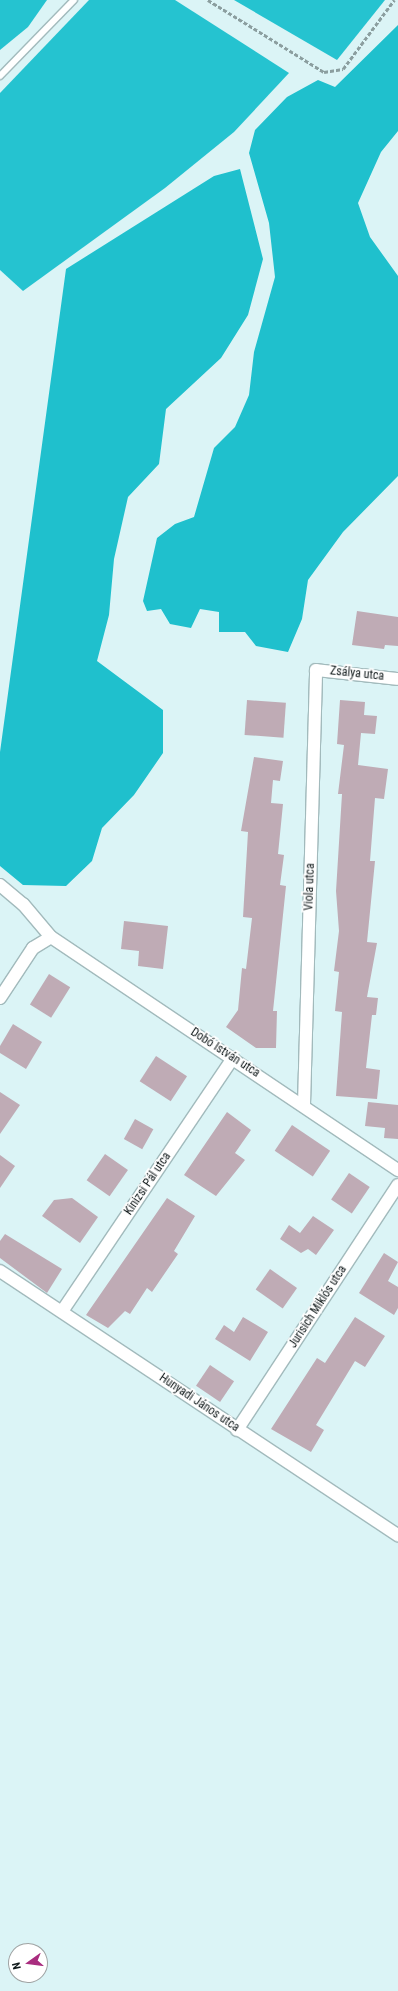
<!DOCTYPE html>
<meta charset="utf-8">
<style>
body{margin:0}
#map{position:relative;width:398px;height:1991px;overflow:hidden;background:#dbf4f6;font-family:"Roboto Condensed",sans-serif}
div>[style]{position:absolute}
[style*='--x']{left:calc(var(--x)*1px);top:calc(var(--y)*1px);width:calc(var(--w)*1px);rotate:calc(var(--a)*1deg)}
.forest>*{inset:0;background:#1fc0cd}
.water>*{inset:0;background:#25c3d0}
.building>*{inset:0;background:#bfabb5;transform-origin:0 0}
.path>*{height:2.5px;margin-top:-1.25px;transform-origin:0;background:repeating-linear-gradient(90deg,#8b9e9f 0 4px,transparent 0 6px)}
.roads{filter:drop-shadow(1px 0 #a2babc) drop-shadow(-1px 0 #a2babc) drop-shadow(0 1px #a2babc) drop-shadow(0 -1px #a2babc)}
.service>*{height:6px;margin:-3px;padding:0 3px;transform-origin:3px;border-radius:3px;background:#fff}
.minor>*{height:12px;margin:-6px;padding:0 6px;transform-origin:6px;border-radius:6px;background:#fff}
span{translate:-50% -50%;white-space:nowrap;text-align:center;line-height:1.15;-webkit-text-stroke:3.5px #fff;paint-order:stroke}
.street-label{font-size:12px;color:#10191a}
.north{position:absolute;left:8px;top:1943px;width:40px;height:40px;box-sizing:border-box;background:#fff;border:1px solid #9fa3a3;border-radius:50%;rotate:256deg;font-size:11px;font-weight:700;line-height:16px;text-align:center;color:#10191a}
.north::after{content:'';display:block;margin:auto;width:14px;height:18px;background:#a92d7f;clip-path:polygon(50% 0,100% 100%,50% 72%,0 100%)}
</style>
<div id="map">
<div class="forest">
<div style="clip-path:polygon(398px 25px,398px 131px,381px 152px,358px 203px,370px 237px,398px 276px,398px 476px,343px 532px,308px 580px,302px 619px,288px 652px,256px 646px,245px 632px,219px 632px,219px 612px,200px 609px,191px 628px,170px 624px,161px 609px,147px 611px,143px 601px,157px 538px,175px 524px,194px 517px,214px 448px,235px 427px,249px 395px,254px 352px,275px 277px,269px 223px,249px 153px,255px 130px,287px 97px,318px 80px,335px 87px)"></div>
<div style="clip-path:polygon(240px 169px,263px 259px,248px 315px,221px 358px,166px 409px,159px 464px,128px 497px,114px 559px,109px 615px,97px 661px,163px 710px,163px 753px,134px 795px,102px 828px,92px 861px,66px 886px,23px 885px,0 866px,0 752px,66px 269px,214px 176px)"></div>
</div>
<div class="water">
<div style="clip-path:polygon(0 0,47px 0,28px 27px,0 50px)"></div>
<div style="clip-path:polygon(89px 0,175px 0,289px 73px,234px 132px,165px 188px,23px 291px,0 270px,0 93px)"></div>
<div style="clip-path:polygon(234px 0,385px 0,337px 60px)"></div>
</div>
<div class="building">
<div style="clip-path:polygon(357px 611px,398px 617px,398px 646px,385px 645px,384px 649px,352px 645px)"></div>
<div style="left:247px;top:700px;width:39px;height:35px;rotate:4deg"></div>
<div style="clip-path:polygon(340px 700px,365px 702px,364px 715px,377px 716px,375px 734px,361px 733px,358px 765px,388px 769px,384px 799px,375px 798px,370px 861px,375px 861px,367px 942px,377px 943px,367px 997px,378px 998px,376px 1015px,372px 1015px,366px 1068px,380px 1070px,377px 1099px,336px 1096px,342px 1012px,335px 1011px,339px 972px,334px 971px,339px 931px,336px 891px,342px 794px,338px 794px,344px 745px,337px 744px)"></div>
<div style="clip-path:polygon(254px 757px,283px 761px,280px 781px,273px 780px,271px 803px,283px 804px,278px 854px,284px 855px,280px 885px,286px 886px,273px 1011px,277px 1011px,276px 1048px,256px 1048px,226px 1027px,238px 1010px,242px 968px,246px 969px,252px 918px,243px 917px,248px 832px,241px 831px)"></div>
<div style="clip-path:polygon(124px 921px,168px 926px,163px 969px,138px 966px,139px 951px,121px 949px)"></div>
<div style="left:49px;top:974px;width:25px;height:36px;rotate:32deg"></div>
<div style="clip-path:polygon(13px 1024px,42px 1042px,26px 1069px,0 1053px,0 1046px)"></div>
<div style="left:156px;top:1056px;width:37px;height:30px;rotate:33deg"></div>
<div style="clip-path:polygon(0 1092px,20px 1105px,0 1134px)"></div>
<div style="clip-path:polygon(368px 1102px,398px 1105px,398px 1139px,384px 1138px,385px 1128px,365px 1126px)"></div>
<div style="clip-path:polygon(227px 1112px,251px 1130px,235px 1153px,245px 1160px,216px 1196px,184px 1175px)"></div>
<div style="left:135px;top:1119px;width:21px;height:23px;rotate:29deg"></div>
<div style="left:292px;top:1125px;width:46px;height:31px;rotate:34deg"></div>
<div style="left:105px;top:1154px;width:28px;height:32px;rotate:35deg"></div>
<div style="clip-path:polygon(0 1155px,15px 1166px,0 1188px)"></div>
<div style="left:349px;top:1173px;width:25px;height:32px;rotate:34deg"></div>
<div style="clip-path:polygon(72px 1198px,98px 1217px,80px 1243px,42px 1216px,54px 1200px)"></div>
<div style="clip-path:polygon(167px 1198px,195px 1216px,174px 1251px,178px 1254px,152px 1292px,147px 1288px,130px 1314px,125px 1311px,108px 1328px,86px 1315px)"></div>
<div style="clip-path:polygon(313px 1216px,334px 1230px,316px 1255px,308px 1249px,301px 1253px,280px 1239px,289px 1225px,300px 1233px)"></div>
<div style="clip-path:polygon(5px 1234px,62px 1269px,47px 1293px,0 1258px,0 1241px)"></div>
<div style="clip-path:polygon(384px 1253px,398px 1262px,388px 1281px,398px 1287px,398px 1308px,394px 1315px,359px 1293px)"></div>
<div style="left:270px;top:1269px;width:33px;height:25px;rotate:35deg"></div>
<div style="clip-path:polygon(243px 1317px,268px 1332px,250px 1361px,215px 1339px,224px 1325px,234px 1332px)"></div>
<div style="clip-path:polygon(355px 1317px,385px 1336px,365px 1367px,355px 1361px,316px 1425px,324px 1430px,311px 1452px,271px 1429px,317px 1358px,325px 1363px)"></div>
<div style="left:210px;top:1365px;width:29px;height:25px;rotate:34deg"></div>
</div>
<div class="path">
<div style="--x:208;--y:0;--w:137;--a:31.8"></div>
<div style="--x:324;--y:72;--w:19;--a:-9"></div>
<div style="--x:343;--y:69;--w:86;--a:-53.5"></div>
</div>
<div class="roads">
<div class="service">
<div style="--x:0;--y:76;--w:106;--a:-45.8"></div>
</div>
<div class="minor">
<div style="--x:0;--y:885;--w:30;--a:40"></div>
<div style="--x:23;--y:904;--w:43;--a:49.7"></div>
<div style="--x:51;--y:937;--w:418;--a:33.9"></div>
<div style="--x:0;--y:998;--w:60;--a:-56.6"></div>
<div style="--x:33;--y:948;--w:21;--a:-31"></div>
<div style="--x:304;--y:1104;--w:434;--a:-88.4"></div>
<div style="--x:316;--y:670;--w:82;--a:6.3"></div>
<div style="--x:0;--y:1271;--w:478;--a:33.6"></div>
<div style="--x:63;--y:1310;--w:304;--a:-56"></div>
<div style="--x:237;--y:1430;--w:293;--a:-56.7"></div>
</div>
</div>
<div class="street-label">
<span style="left:357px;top:674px;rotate:6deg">Zsálya utca</span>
<span style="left:310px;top:887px;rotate:-88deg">Viola utca</span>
<span style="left:225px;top:1053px;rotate:33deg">Dobó István utca</span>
<span style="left:148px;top:1184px;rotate:-56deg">Kinizsi Pál utca</span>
<span style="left:318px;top:1307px;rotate:-57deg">Jurisich Miklós utca</span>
<span style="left:199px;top:1403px;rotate:34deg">Hunyadi János utca</span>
</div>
<div class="north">N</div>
</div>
